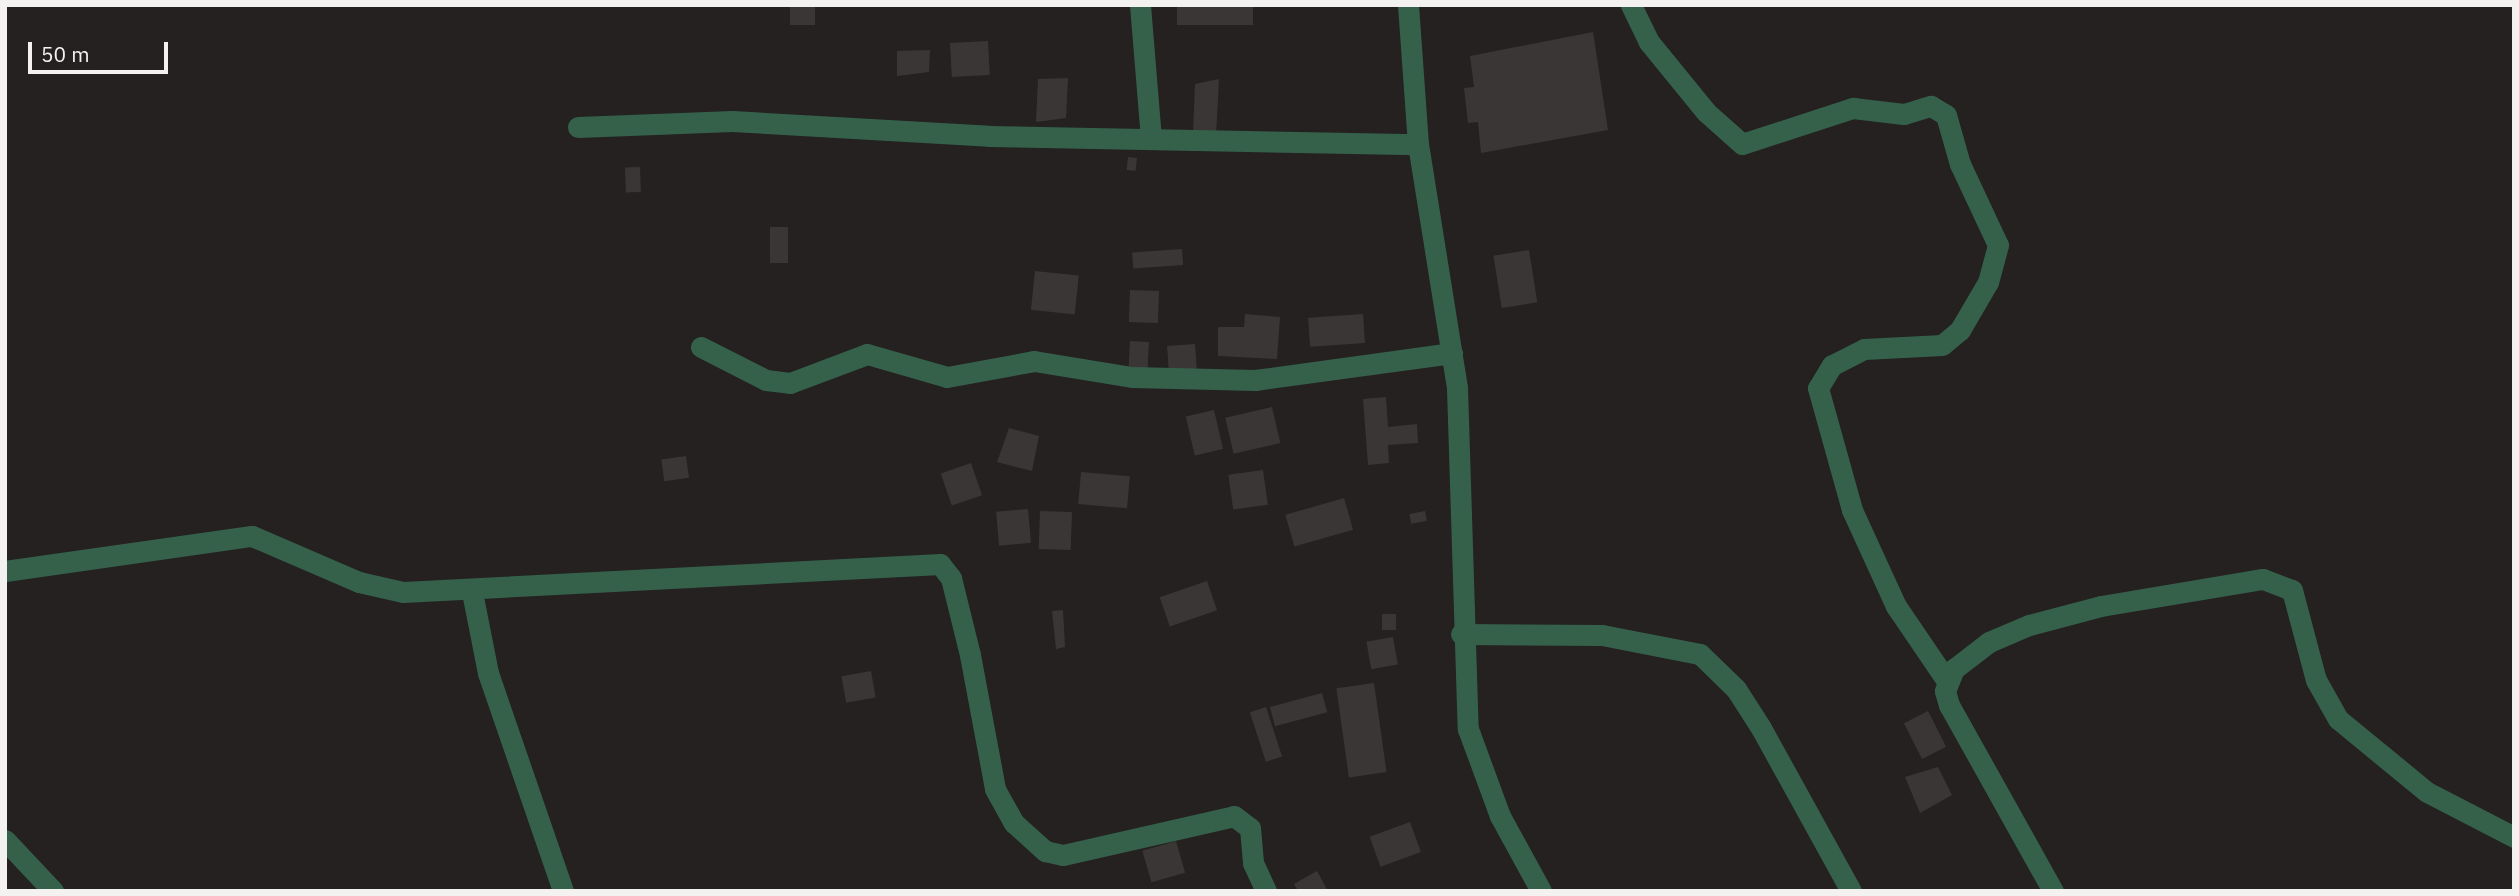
<!DOCTYPE html>
<style>
body{margin:0}
#map{position:relative;width:2519px;height:896px;overflow:hidden;background:#242120;font-family:"IBM Plex Sans",sans-serif}
div>[style]{position:absolute}
[style*='--x']{left:calc(var(--x)*1px);top:calc(var(--y)*1px);width:calc(var(--w)*1px);rotate:calc(var(--a)*1deg)}
.building>*{inset:0;background:#3a3635;transform-origin:0 0}
.minor>*{height:21px;margin:-10.5px;padding:0 10.5px;transform-origin:10.5px;border-radius:10.5px;background:#35614b}
span{translate:-50% -50%;white-space:nowrap;text-align:center;line-height:1.15;-webkit-text-stroke:7px #242120;paint-order:stroke}
.frame{position:absolute;inset:0;border:7px solid #f4f2f1;pointer-events:none}
.scale{position:absolute;left:28px;top:42px;width:140px;height:32px;box-sizing:border-box;border:4px solid #f4f2f1;border-top:0;padding-left:9px;font-size:21px;line-height:24px;white-space:nowrap;color:#f4f2f1;-webkit-text-stroke:5px #242120;paint-order:stroke}
</style>
<div id="map">
<div class="building">
<div style="left:790px;top:5px;width:25px;height:20px"></div>
<div style="left:1177px;top:5px;width:76px;height:20px"></div>
<div style="clip-path:polygon(1593px 32px,1608px 130px,1481px 153px,1478px 122px,1468px 123px,1464px 88px,1474px 87px,1470px 56px)"></div>
<div style="left:988px;top:41px;width:34px;height:38px;rotate:87deg"></div>
<div style="clip-path:polygon(930px 50px,929px 72px,897px 76px,897px 51px)"></div>
<div style="clip-path:polygon(1068px 78px,1066px 118px,1036px 122px,1038px 79px)"></div>
<div style="clip-path:polygon(1219px 79px,1216px 135px,1193px 133px,1195px 84px)"></div>
<div style="left:1128px;top:157px;width:9px;height:13px;rotate:6deg"></div>
<div style="left:640px;top:167px;width:25px;height:15px;rotate:88deg"></div>
<div style="left:770px;top:227px;width:18px;height:36px"></div>
<div style="left:1182px;top:249px;width:16px;height:50px;rotate:86deg"></div>
<div style="left:1529px;top:250px;width:53px;height:36px;rotate:81deg"></div>
<div style="left:1035px;top:271px;width:44px;height:39px;rotate:6deg"></div>
<div style="left:1159px;top:291px;width:32px;height:29px;rotate:92deg"></div>
<div style="clip-path:polygon(1245px 314px,1280px 317px,1277px 359px,1218px 356px,1218px 327px,1244px 327px)"></div>
<div style="left:1363px;top:314px;width:29px;height:55px;rotate:86deg"></div>
<div style="left:1130px;top:341px;width:19px;height:28px;rotate:3deg"></div>
<div style="left:1195px;top:344px;width:26px;height:28px;rotate:86deg"></div>
<div style="clip-path:polygon(1386px 397px,1388px 427px,1417px 424px,1418px 443px,1388px 445px,1389px 463px,1368px 465px,1363px 399px)"></div>
<div style="left:1272px;top:407px;width:37px;height:48px;rotate:77deg"></div>
<div style="left:1214px;top:410px;width:40px;height:29px;rotate:77deg"></div>
<div style="clip-path:polygon(1009px 428px,1039px 436px,1032px 471px,997px 462px)"></div>
<div style="left:686px;top:456px;width:22px;height:25px;rotate:82deg"></div>
<div style="left:971px;top:463px;width:34px;height:32px;rotate:71deg"></div>
<div style="left:1263px;top:470px;width:35px;height:35px;rotate:82deg"></div>
<div style="left:1081px;top:472px;width:49px;height:32px;rotate:5deg"></div>
<div style="left:1344px;top:498px;width:33px;height:61px;rotate:74deg"></div>
<div style="left:1028px;top:509px;width:34px;height:32px;rotate:85deg"></div>
<div style="left:1040px;top:511px;width:32px;height:38px;rotate:2deg"></div>
<div style="left:1425px;top:511px;width:10px;height:16px;rotate:79deg"></div>
<div style="left:1207px;top:581px;width:31px;height:50px;rotate:71deg"></div>
<div style="clip-path:polygon(1063px 610px,1065px 647px,1056px 649px,1052px 611px)"></div>
<div style="left:1382px;top:614px;width:14px;height:16px"></div>
<div style="left:1393px;top:637px;width:28px;height:27px;rotate:80deg"></div>
<div style="left:871px;top:671px;width:27px;height:30px;rotate:80deg"></div>
<div style="left:1374px;top:683px;width:90px;height:38px;rotate:82deg"></div>
<div style="left:1322px;top:693px;width:20px;height:54px;rotate:75deg"></div>
<div style="left:1266px;top:707px;width:52px;height:17px;rotate:72deg"></div>
<div style="left:1928px;top:711px;width:40px;height:27px;rotate:63deg"></div>
<div style="clip-path:polygon(1938px 767px,1952px 795px,1920px 813px,1905px 777px)"></div>
<div style="left:1410px;top:822px;width:32px;height:43px;rotate:70deg"></div>
<div style="left:1176px;top:841px;width:33px;height:35px;rotate:74deg"></div>
<div style="clip-path:polygon(1317px 871px,1328px 891px,1298px 891px,1294px 884px)"></div>
</div>
<div class="minor">
<div style="--x:1140;--y:5;--w:133;--a:85.3"></div>
<div style="--x:1408;--y:5;--w:139;--a:85.9"></div>
<div style="--x:1418;--y:144;--w:247;--a:80.9"></div>
<div style="--x:1457;--y:388;--w:341;--a:88.2"></div>
<div style="--x:1468;--y:729;--w:93;--a:69.8"></div>
<div style="--x:1500;--y:816;--w:85;--a:61.3"></div>
<div style="--x:1631;--y:5;--w:41;--a:64.1"></div>
<div style="--x:1649;--y:42;--w:90;--a:50.8"></div>
<div style="--x:1706;--y:112;--w:48;--a:41.6"></div>
<div style="--x:1742;--y:144;--w:117;--a:-18"></div>
<div style="--x:1853;--y:108;--w:51;--a:6.7"></div>
<div style="--x:1904;--y:114;--w:28;--a:-17"></div>
<div style="--x:1931;--y:106;--w:17;--a:31"></div>
<div style="--x:1946;--y:115;--w:51;--a:74.1"></div>
<div style="--x:1960;--y:164;--w:89;--a:64.9"></div>
<div style="--x:1998;--y:245;--w:38;--a:105"></div>
<div style="--x:1988;--y:282;--w:56;--a:120.3"></div>
<div style="--x:1960;--y:330;--w:23;--a:140"></div>
<div style="--x:1942;--y:345;--w:78;--a:177.1"></div>
<div style="--x:1864;--y:349;--w:36;--a:153"></div>
<div style="--x:1832;--y:365;--w:27;--a:121"></div>
<div style="--x:1818;--y:388;--w:127;--a:74.4"></div>
<div style="--x:1852;--y:510;--w:106;--a:65.4"></div>
<div style="--x:1896;--y:606;--w:91;--a:55.8"></div>
<div style="--x:578;--y:127;--w:154;--a:-2.2"></div>
<div style="--x:732;--y:121;--w:257;--a:3.3"></div>
<div style="--x:989;--y:136;--w:429;--a:1.1"></div>
<div style="--x:701;--y:347;--w:73;--a:26.9"></div>
<div style="--x:766;--y:380;--w:24;--a:7"></div>
<div style="--x:790;--y:383;--w:82;--a:-20.6"></div>
<div style="--x:867;--y:354;--w:83;--a:16"></div>
<div style="--x:947;--y:377;--w:88;--a:-10.4"></div>
<div style="--x:1034;--y:361;--w:99;--a:9.3"></div>
<div style="--x:1132;--y:377;--w:123;--a:1.4"></div>
<div style="--x:1255;--y:380;--w:199;--a:-7.8"></div>
<div style="--x:5;--y:571;--w:249;--a:-8.1"></div>
<div style="--x:252;--y:536;--w:116;--a:23.3"></div>
<div style="--x:359;--y:582;--w:45;--a:12.8"></div>
<div style="--x:403;--y:592;--w:538;--a:-2.98"></div>
<div style="--x:940;--y:564;--w:18;--a:52"></div>
<div style="--x:951;--y:578;--w:79;--a:76.1"></div>
<div style="--x:970;--y:655;--w:136;--a:79.4"></div>
<div style="--x:995;--y:789;--w:39;--a:61"></div>
<div style="--x:1014;--y:823;--w:42;--a:42.1"></div>
<div style="--x:1045;--y:851;--w:18;--a:13"></div>
<div style="--x:1063;--y:855;--w:175;--a:-12.8"></div>
<div style="--x:1234;--y:816;--w:20;--a:37"></div>
<div style="--x:1250;--y:828;--w:35;--a:85"></div>
<div style="--x:1253;--y:863;--w:31;--a:65"></div>
<div style="--x:472;--y:592;--w:83;--a:78.8"></div>
<div style="--x:488;--y:673;--w:231;--a:71"></div>
<div style="--x:1461;--y:634;--w:141;--a:0.4"></div>
<div style="--x:1602;--y:635;--w:100;--a:11"></div>
<div style="--x:1700;--y:654;--w:50;--a:44.2"></div>
<div style="--x:1736;--y:689;--w:46;--a:57.3"></div>
<div style="--x:1761;--y:728;--w:186;--a:61.1"></div>
<div style="--x:5;--y:840;--w:70;--a:46.7"></div>
<div style="--x:2053;--y:891;--w:213;--a:-119.2"></div>
<div style="--x:1949;--y:705;--w:15;--a:-106"></div>
<div style="--x:1945;--y:691;--w:24;--a:-68"></div>
<div style="--x:1954;--y:669;--w:44;--a:-37.6"></div>
<div style="--x:1989;--y:642;--w:43;--a:-23"></div>
<div style="--x:2029;--y:625;--w:74;--a:-14.8"></div>
<div style="--x:2101;--y:606;--w:164;--a:-9.5"></div>
<div style="--x:2263;--y:579;--w:31;--a:21"></div>
<div style="--x:2292;--y:590;--w:93;--a:75.1"></div>
<div style="--x:2316;--y:680;--w:45;--a:60.6"></div>
<div style="--x:2338;--y:719;--w:115;--a:39.4"></div>
<div style="--x:2427;--y:792;--w:98;--a:27.3"></div>
</div>
<div class="frame"></div>
<div class="scale">50 m</div>
</div>
